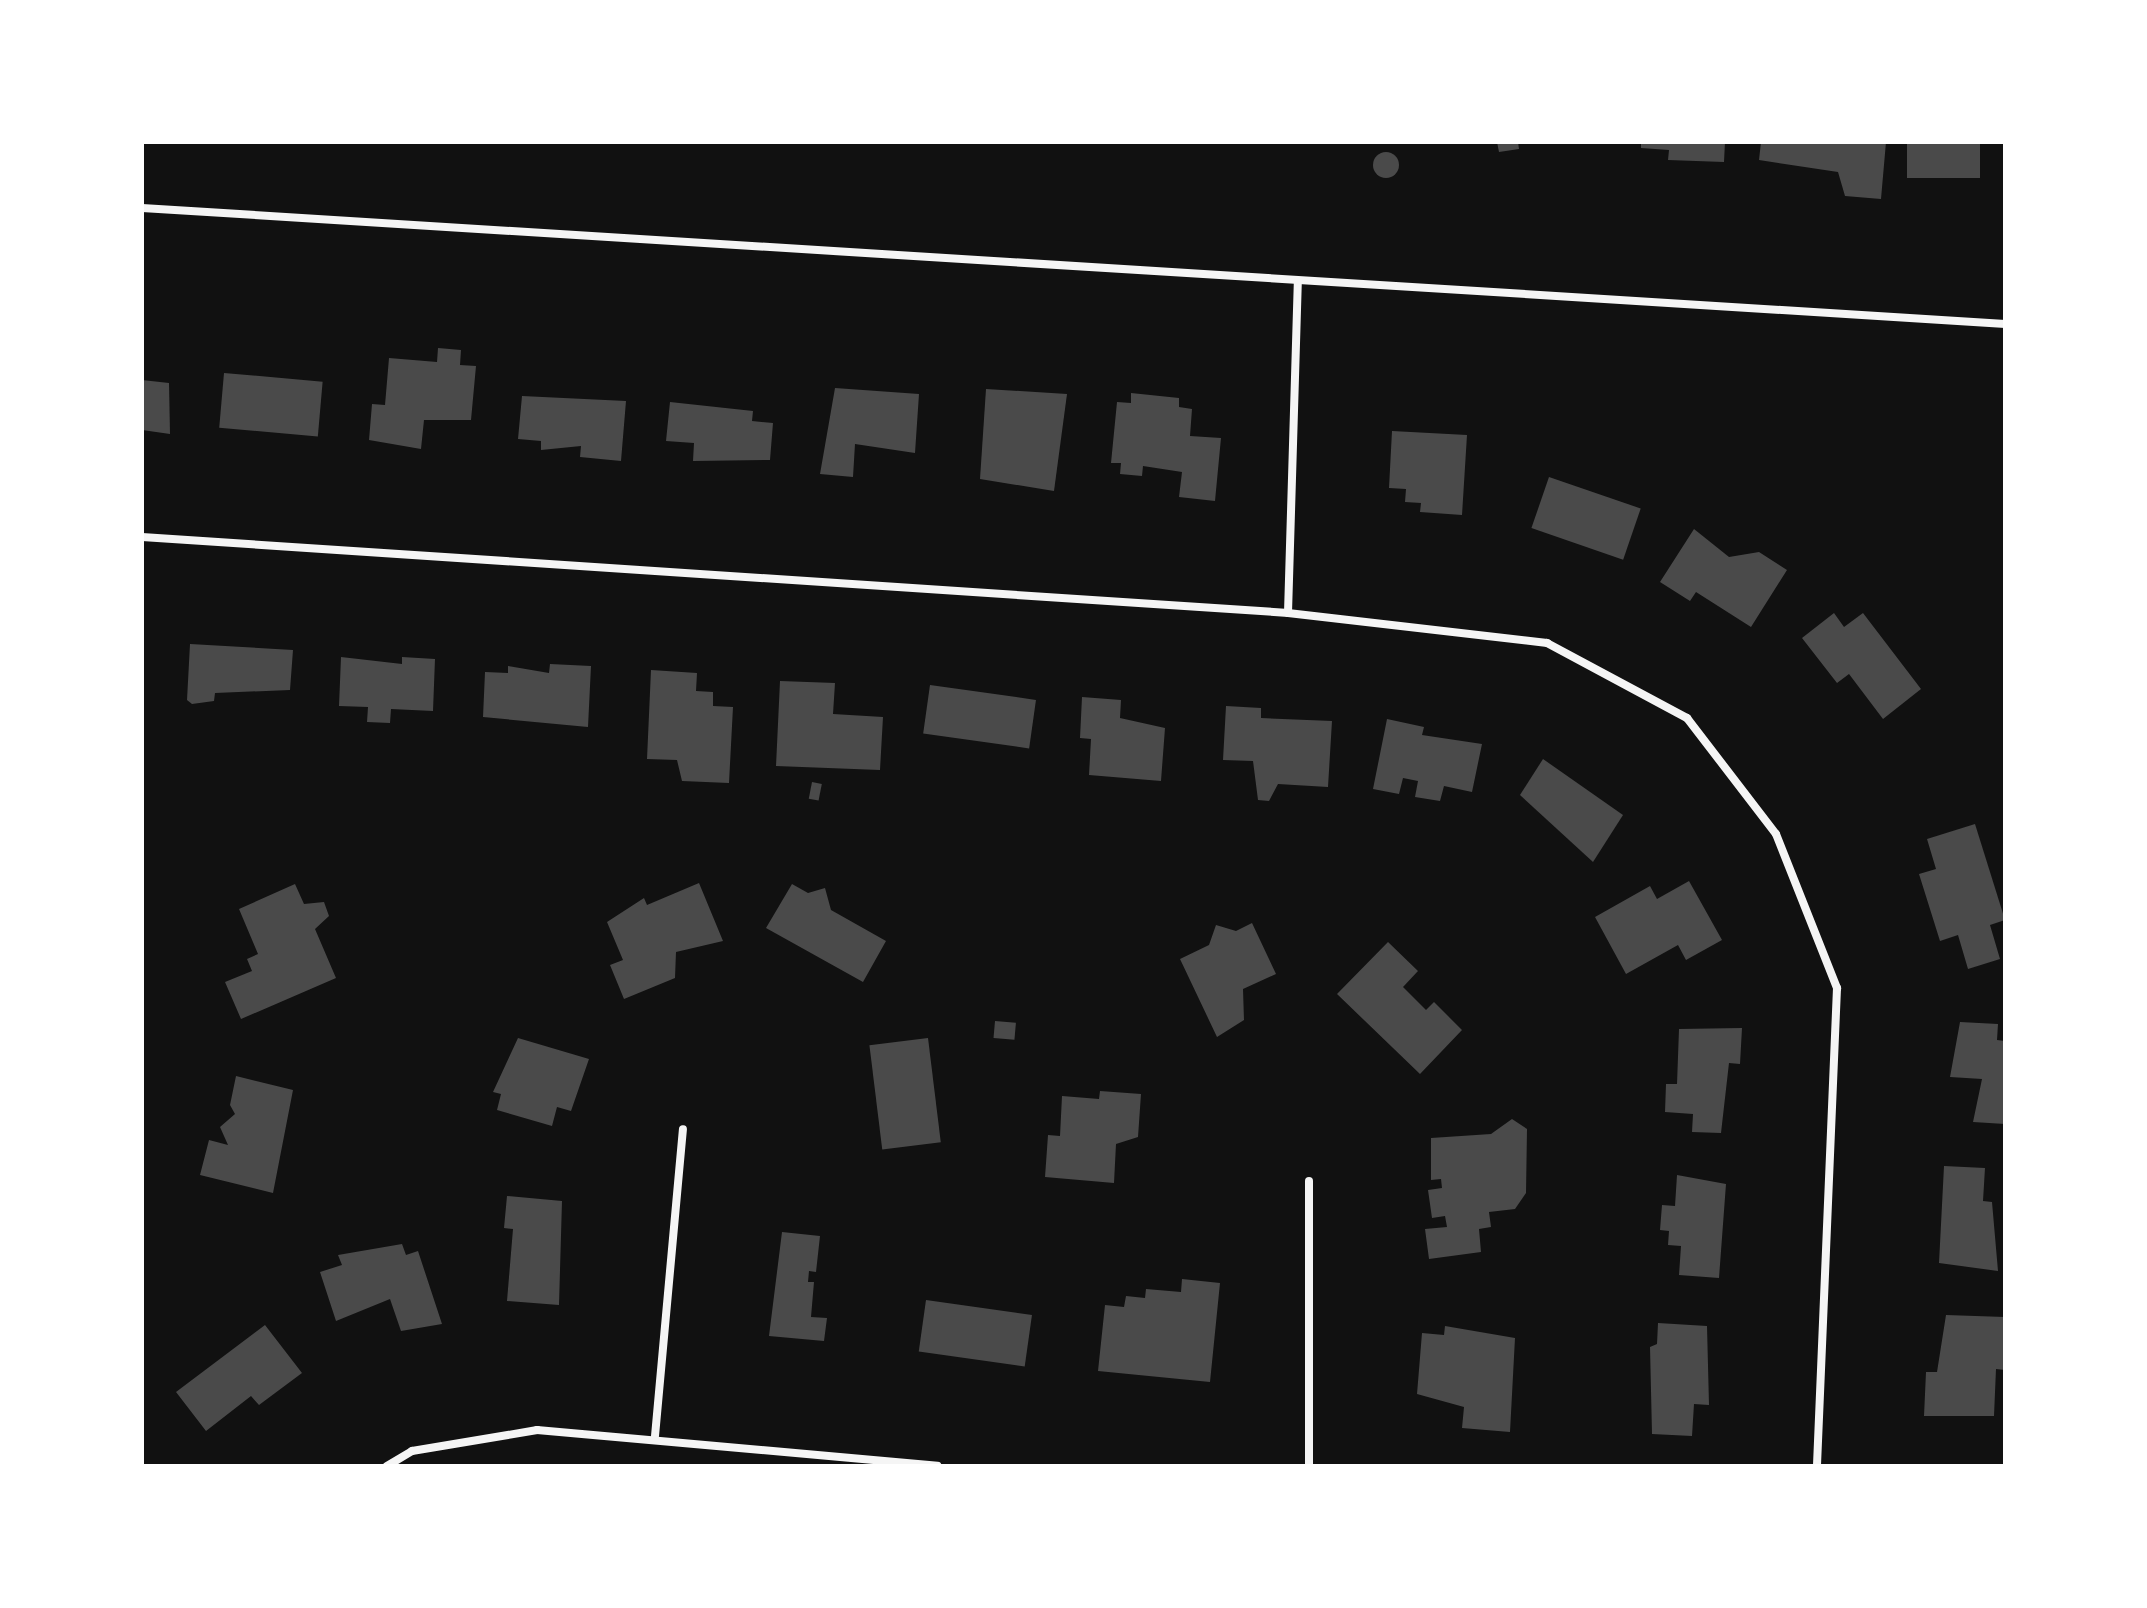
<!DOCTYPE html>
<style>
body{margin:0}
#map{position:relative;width:2147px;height:1608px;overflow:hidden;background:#111;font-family:"Fira Sans Condensed",sans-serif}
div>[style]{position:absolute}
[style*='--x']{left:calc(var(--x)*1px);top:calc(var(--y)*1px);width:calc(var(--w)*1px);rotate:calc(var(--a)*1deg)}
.building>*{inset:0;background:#4a4a4a;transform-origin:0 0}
.round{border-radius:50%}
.minor>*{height:8px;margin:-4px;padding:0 4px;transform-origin:4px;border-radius:4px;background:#f5f5f5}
span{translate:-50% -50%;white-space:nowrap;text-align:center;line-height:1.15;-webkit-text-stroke:8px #fff;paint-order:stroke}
.frame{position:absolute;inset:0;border:144px solid #fff;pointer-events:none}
</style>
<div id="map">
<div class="building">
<div style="clip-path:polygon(1497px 142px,1518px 142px,1519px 149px,1499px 152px)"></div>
<div style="clip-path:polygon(1641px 142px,1725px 142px,1724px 162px,1668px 160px,1669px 150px,1641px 148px)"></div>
<div style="clip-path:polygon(1761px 142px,1886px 142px,1881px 199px,1845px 196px,1838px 172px,1759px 160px)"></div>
<div style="left:1907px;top:142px;width:73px;height:36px"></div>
<div class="round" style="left:1373px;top:152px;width:26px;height:26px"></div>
<div style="clip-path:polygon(438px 348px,461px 350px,460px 365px,476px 366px,471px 420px,424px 420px,421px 449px,369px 440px,372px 404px,385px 405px,389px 358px,437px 362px)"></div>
<div style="left:224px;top:373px;width:99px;height:55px;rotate:5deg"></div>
<div style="clip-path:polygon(142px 380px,169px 383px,170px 434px,142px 430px)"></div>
<div style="clip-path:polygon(835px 388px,919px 394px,915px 453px,855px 444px,853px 477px,820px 474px)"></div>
<div style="clip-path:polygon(986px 389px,1067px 394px,1054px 491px,980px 479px)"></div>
<div style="clip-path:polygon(1131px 393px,1179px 398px,1179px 407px,1192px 409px,1190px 436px,1221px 438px,1215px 501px,1179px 497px,1182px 472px,1143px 466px,1142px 476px,1120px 474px,1121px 463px,1111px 463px,1117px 402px,1131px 403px)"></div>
<div style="clip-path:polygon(522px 396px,626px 401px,621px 461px,580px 457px,581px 446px,541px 450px,541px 441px,518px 439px)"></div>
<div style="clip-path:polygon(670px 402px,753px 411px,752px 421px,773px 423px,770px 460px,693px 461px,694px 443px,666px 441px)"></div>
<div style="clip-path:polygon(1392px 431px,1467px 435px,1462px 515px,1420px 512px,1421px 503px,1405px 502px,1406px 489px,1389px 488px)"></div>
<div style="left:1549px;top:477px;width:97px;height:54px;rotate:19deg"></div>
<div style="clip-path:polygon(1694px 529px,1729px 557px,1759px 552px,1787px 570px,1751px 627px,1696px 592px,1690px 601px,1660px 582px)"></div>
<div style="clip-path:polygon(1834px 613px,1844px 627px,1863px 613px,1921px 689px,1883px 719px,1849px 674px,1837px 683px,1802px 638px)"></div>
<div style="clip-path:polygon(190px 644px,293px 650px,290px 690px,215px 693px,214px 701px,192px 704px,187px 700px)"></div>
<div style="clip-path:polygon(341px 657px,402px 664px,402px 657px,435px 659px,433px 711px,391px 709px,390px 723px,367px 722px,368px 707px,339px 706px)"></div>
<div style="clip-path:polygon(550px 664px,591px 666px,588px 727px,483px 717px,485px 672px,508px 673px,508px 666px,549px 673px)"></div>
<div style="clip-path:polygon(651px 670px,697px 673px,696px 691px,713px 692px,713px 706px,733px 707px,729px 783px,682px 781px,677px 760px,647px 759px)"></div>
<div style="clip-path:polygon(780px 681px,835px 683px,833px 714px,883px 717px,880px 770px,776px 766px)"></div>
<div style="left:930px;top:685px;width:107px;height:49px;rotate:8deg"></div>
<div style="clip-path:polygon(1082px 697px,1121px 700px,1120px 718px,1165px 728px,1161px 781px,1089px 775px,1091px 739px,1080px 738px)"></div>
<div style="clip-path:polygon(1226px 706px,1261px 708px,1261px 718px,1332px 721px,1328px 787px,1278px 784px,1269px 801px,1258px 800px,1253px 761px,1223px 760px)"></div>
<div style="clip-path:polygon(1387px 719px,1424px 727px,1422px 735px,1482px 744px,1472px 792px,1444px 786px,1440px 801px,1415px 797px,1418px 781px,1403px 778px,1399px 794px,1373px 789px)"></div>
<div style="clip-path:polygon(1543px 759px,1623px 815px,1593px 862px,1520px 795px)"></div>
<div style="left:812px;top:782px;width:10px;height:17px;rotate:11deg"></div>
<div style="clip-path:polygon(1975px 824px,2005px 920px,1990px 925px,2000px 959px,1968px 969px,1958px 935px,1940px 941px,1919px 874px,1936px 869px,1927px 839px)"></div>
<div style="clip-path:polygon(1689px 881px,1722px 940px,1686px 960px,1678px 945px,1626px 974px,1595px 917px,1650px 886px,1657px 899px)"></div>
<div style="clip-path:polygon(699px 883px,723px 941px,676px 952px,675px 978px,624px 999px,610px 965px,623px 960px,607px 922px,644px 898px,647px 905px)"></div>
<div style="clip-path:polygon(295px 884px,304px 904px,324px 902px,329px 916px,315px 929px,336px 978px,241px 1019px,225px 982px,252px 971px,247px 959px,258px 954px,239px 909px)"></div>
<div style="clip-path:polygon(792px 884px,808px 893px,825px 888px,831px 910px,886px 941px,863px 982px,766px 928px)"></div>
<div style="clip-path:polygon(1252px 923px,1276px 974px,1243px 989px,1244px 1020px,1217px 1037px,1180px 959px,1209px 945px,1216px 925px,1236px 931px)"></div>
<div style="clip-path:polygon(1388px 942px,1418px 971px,1403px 987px,1426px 1010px,1434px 1002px,1462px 1030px,1420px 1074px,1337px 994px)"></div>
<div style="left:995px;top:1021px;width:21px;height:17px;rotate:5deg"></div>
<div style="clip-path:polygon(1960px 1022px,1998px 1024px,1997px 1040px,2005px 1041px,2005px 1124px,1973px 1122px,1982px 1079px,1950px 1077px)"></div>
<div style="clip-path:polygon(1742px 1028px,1740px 1064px,1729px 1063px,1721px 1133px,1692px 1132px,1693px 1114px,1665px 1112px,1666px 1084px,1677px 1084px,1679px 1029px)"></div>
<div style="clip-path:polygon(518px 1038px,589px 1059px,571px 1111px,557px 1107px,552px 1126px,497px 1110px,501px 1094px,493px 1092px)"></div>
<div style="left:928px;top:1038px;width:105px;height:59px;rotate:83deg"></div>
<div style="clip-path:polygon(236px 1076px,293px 1090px,273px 1193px,200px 1175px,209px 1140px,228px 1145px,220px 1127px,235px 1114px,230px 1105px)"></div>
<div style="clip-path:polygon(1100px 1091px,1141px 1094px,1138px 1137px,1116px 1144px,1114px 1183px,1045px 1177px,1048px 1135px,1060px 1136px,1062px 1096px,1099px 1099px)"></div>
<div style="clip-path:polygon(1512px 1119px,1527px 1129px,1526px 1193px,1515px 1209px,1489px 1212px,1491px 1227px,1479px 1229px,1481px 1252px,1429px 1259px,1425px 1229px,1447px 1227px,1445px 1216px,1432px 1218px,1428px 1190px,1442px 1188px,1441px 1179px,1431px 1180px,1431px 1138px,1491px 1134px)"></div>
<div style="clip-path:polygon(1944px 1166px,1985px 1168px,1983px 1201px,1992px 1202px,1998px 1271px,1939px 1263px)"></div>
<div style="clip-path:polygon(1677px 1175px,1726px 1184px,1719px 1278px,1679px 1275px,1681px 1246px,1668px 1245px,1669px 1231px,1660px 1230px,1662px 1205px,1675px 1206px)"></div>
<div style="clip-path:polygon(507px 1196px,562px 1201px,559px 1305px,507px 1301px,513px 1229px,504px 1228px)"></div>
<div style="clip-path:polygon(782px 1232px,820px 1236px,816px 1272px,809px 1271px,808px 1282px,814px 1282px,811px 1317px,827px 1318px,824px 1341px,769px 1336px)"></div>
<div style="clip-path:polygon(402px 1244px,406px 1255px,418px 1251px,442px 1324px,401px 1331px,390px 1299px,336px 1321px,320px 1272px,342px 1265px,338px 1255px)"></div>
<div style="clip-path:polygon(1182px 1279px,1220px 1283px,1210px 1382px,1098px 1371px,1105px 1305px,1124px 1307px,1126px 1296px,1145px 1298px,1146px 1289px,1181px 1292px)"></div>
<div style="left:926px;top:1300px;width:107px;height:52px;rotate:8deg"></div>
<div style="clip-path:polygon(1946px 1315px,2005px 1317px,2005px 1370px,1996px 1369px,1994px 1416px,1924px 1416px,1926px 1372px,1937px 1372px)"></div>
<div style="clip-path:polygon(1658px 1323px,1707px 1326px,1709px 1405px,1694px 1404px,1692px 1436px,1652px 1434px,1650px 1347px,1657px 1344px)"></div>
<div style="clip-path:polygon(265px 1325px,302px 1373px,259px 1405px,251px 1396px,206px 1431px,176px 1392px)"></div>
<div style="clip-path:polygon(1445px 1326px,1515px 1338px,1510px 1432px,1462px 1428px,1464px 1407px,1417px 1394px,1422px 1333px,1444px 1335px)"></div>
</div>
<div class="minor">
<div style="--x:142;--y:208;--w:1867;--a:3.56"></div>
<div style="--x:142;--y:537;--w:1149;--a:3.79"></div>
<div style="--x:1288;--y:613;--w:261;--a:6.6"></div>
<div style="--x:1547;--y:643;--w:159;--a:28.2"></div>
<div style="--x:1687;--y:718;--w:146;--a:52.5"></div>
<div style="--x:1776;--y:834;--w:166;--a:68.4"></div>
<div style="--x:1837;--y:988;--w:478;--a:92.4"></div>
<div style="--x:1288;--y:613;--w:332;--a:-88.3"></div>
<div style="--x:1309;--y:1181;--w:285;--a:90"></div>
<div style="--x:655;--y:1436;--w:308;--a:-84.8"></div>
<div style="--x:387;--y:1466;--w:29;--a:-31"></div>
<div style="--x:412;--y:1451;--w:127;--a:-9.5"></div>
<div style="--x:537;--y:1430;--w:402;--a:5.1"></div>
</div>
<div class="frame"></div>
</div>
